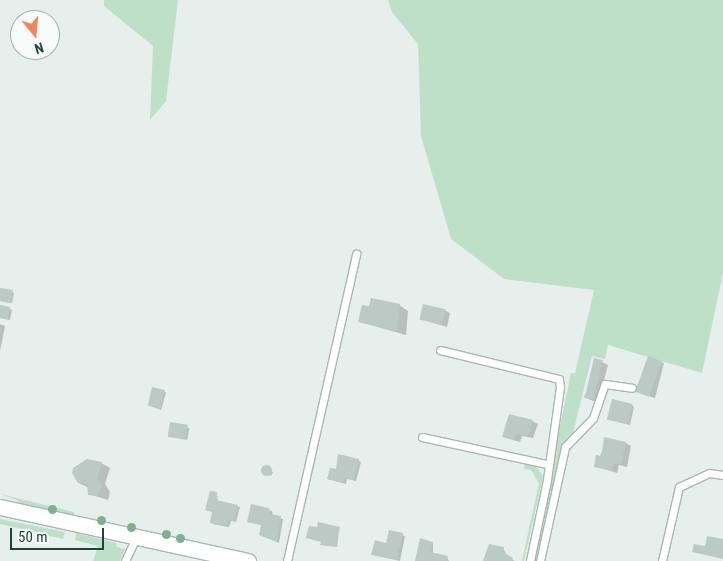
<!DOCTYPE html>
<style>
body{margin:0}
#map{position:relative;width:723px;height:561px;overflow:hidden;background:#e6efeb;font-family:"Roboto Condensed",sans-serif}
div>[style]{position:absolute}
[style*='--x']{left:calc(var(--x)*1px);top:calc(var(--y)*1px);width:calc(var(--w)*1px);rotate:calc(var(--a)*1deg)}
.green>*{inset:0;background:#bfe0c8}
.shadow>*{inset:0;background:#0003;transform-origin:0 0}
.building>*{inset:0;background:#bbcac4;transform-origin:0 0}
.round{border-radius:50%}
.roads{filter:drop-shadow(1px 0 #a8b8b2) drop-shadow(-1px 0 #a8b8b2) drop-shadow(0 1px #a8b8b2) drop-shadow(0 -1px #a8b8b2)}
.service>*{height:7px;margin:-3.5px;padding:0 3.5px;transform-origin:3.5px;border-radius:3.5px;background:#fff}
.tertiary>*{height:15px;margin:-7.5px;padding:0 7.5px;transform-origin:7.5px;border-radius:7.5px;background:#fff}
.trees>*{width:9px;height:9px;margin:-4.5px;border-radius:50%;background:#80af93}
span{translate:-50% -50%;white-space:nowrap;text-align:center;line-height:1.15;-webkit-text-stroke:4px #f7fbf9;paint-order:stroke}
.north{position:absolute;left:10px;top:10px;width:50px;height:50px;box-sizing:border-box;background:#f7fbf9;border:1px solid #a3b1ad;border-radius:50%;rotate:163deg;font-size:14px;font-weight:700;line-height:20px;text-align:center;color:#24423a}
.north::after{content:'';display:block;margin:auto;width:18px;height:22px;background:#f4845f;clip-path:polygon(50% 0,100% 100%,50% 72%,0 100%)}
.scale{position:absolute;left:10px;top:528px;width:94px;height:22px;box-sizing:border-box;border:2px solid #24423a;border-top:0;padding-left:6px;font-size:15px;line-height:18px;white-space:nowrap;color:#24423a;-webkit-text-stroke:4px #f7fbf9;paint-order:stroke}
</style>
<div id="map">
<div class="green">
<div style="clip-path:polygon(104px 0,178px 0,166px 101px,150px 120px,153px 46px,104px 6px)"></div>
<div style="clip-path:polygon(388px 0,723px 0,723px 273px,702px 373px,608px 345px,605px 359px,592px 356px,573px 433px,563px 443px,537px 561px,532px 561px,571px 373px,575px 373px,594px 290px,504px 279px,451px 239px,421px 136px,418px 44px,392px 12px)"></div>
<div style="clip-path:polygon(525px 463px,536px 466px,543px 477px,524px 561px,522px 561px,539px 483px,531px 470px,524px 469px)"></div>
<div style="clip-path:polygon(0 494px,74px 512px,74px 516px,19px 504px,19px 501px)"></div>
<div style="clip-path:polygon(0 519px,65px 532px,63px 539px,0 524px)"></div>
<div style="clip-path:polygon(76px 533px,116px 543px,117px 547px,125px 549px,120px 561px,93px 561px,98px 546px,75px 540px)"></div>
</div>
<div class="shadow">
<div style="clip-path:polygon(0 289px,14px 293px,12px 303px,0 301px)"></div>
<div style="clip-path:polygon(399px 305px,408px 311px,406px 335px,360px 322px)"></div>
<div style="clip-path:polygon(0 306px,12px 310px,10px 320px,0 318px)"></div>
<div style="clip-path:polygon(444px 310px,450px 313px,447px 327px,420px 319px)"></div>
<div style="clip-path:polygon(0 324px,5px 326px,0 351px)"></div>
<div style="clip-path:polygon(649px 358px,664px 363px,655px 398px,642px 394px)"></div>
<div style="clip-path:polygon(602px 362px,608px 365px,598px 403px,584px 397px)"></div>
<div style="clip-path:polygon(164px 391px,166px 393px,161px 410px,150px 406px)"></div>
<div style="clip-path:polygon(632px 405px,634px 407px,630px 425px,611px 420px)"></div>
<div style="clip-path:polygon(532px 421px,538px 424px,533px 438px,522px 436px,520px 442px,503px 437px)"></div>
<div style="left:171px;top:424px;width:19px;height:12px;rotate:12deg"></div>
<div style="clip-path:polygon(626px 443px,631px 446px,627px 467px,619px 465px,617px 473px,595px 466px,601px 457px)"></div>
<div style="clip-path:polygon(358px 460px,361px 462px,356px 481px,347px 479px,346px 484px,328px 479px)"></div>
<div style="clip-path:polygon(101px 463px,110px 468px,105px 484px,110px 492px,108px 500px,89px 494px,89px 488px,79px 483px)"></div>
<div style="clip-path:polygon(265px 467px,273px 472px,271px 476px,262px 472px)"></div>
<div style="clip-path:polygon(217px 493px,218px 501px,240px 507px,236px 522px,231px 521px,229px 527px,213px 524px)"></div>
<div style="clip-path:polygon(252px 506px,272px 511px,273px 516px,283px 519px,279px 543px,263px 536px,263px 525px,248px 522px)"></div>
<div style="clip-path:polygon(339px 528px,337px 547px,321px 545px,322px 542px)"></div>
<div style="clip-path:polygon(390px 531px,405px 536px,400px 561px,375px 555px,387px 544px)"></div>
<div style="clip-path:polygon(433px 543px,433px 554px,447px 557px,449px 561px,417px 561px)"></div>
<div style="clip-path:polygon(503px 548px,508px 558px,515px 561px,485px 561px)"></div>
</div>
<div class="building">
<div style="clip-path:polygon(0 288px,13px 290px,10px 303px,0 301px)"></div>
<div style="clip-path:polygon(371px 298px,400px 304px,397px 331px,358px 322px,362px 305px,369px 306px)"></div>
<div style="left:423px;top:304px;width:23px;height:16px;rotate:13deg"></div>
<div style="clip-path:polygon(0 305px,10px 307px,8px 319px,0 318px)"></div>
<div style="left:648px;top:356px;width:15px;height:38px;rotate:20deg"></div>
<div style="left:594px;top:358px;width:9px;height:41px;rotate:13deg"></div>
<div style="left:152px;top:387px;width:13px;height:19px;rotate:13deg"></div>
<div style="left:612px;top:399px;width:21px;height:21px;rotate:14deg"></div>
<div style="clip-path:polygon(509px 414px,533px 420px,529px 436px,516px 434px,514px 440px,502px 437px)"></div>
<div style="left:170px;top:422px;width:18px;height:15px;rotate:9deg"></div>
<div style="clip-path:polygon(604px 437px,626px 442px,621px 465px,614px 463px,612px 471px,594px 467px,596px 455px,600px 456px,602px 451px)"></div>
<div style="clip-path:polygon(338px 454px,359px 459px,354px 480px,344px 478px,343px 483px,327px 479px,330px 468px,336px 469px)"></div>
<div style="clip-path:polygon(87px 459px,102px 462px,97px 478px,102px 486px,97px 496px,88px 495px,87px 484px,78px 483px,72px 473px,73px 468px)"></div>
<div class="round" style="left:260.5px;top:464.5px;width:11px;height:11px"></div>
<div style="clip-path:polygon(210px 491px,217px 492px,216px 500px,238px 505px,234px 521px,228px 520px,227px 527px,210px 523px,212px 512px,205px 510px)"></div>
<div style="clip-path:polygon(251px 504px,269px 508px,271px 514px,281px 516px,277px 542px,259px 535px,261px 525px,247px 522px)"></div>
<div style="clip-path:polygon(318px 522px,340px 527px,335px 546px,320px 545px,321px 542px,306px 538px,309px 526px,317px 527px)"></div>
<div style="clip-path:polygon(389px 530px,403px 533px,397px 560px,371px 555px,375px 540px,386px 543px)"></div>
<div style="clip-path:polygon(707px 536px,723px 539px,723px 559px,692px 552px,694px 544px,705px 546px)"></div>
<div style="clip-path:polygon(420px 538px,433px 542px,431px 552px,448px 556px,446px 561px,415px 561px)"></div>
<div style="clip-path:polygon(489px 544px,504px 547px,503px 552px,513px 558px,512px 561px,483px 561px)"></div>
</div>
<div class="roads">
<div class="service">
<div style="--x:440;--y:350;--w:122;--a:13.7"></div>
<div style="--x:559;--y:379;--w:8;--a:83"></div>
<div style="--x:560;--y:387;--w:94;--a:98"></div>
<div style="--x:547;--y:480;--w:83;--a:101.9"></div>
<div style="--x:422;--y:437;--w:128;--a:12.2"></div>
<div style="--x:125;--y:561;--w:26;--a:-65"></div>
<div style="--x:287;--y:561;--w:315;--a:-77.3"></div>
<div style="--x:540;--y:561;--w:117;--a:-77.6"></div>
<div style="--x:565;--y:447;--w:40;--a:-46"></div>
<div style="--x:593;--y:418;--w:36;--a:-71"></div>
<div style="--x:605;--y:384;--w:27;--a:8"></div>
<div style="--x:662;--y:561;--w:76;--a:-77.1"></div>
<div style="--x:679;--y:487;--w:33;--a:-25"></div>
<div style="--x:709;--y:473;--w:14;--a:8"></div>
</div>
<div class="tertiary">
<div style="--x:0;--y:507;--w:254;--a:12.3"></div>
</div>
</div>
<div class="trees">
<div style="left:52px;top:509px"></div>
<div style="left:101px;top:520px"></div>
<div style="left:131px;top:527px"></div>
<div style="left:166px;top:534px"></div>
<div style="left:180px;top:538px"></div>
</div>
<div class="north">N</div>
<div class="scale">50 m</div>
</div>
